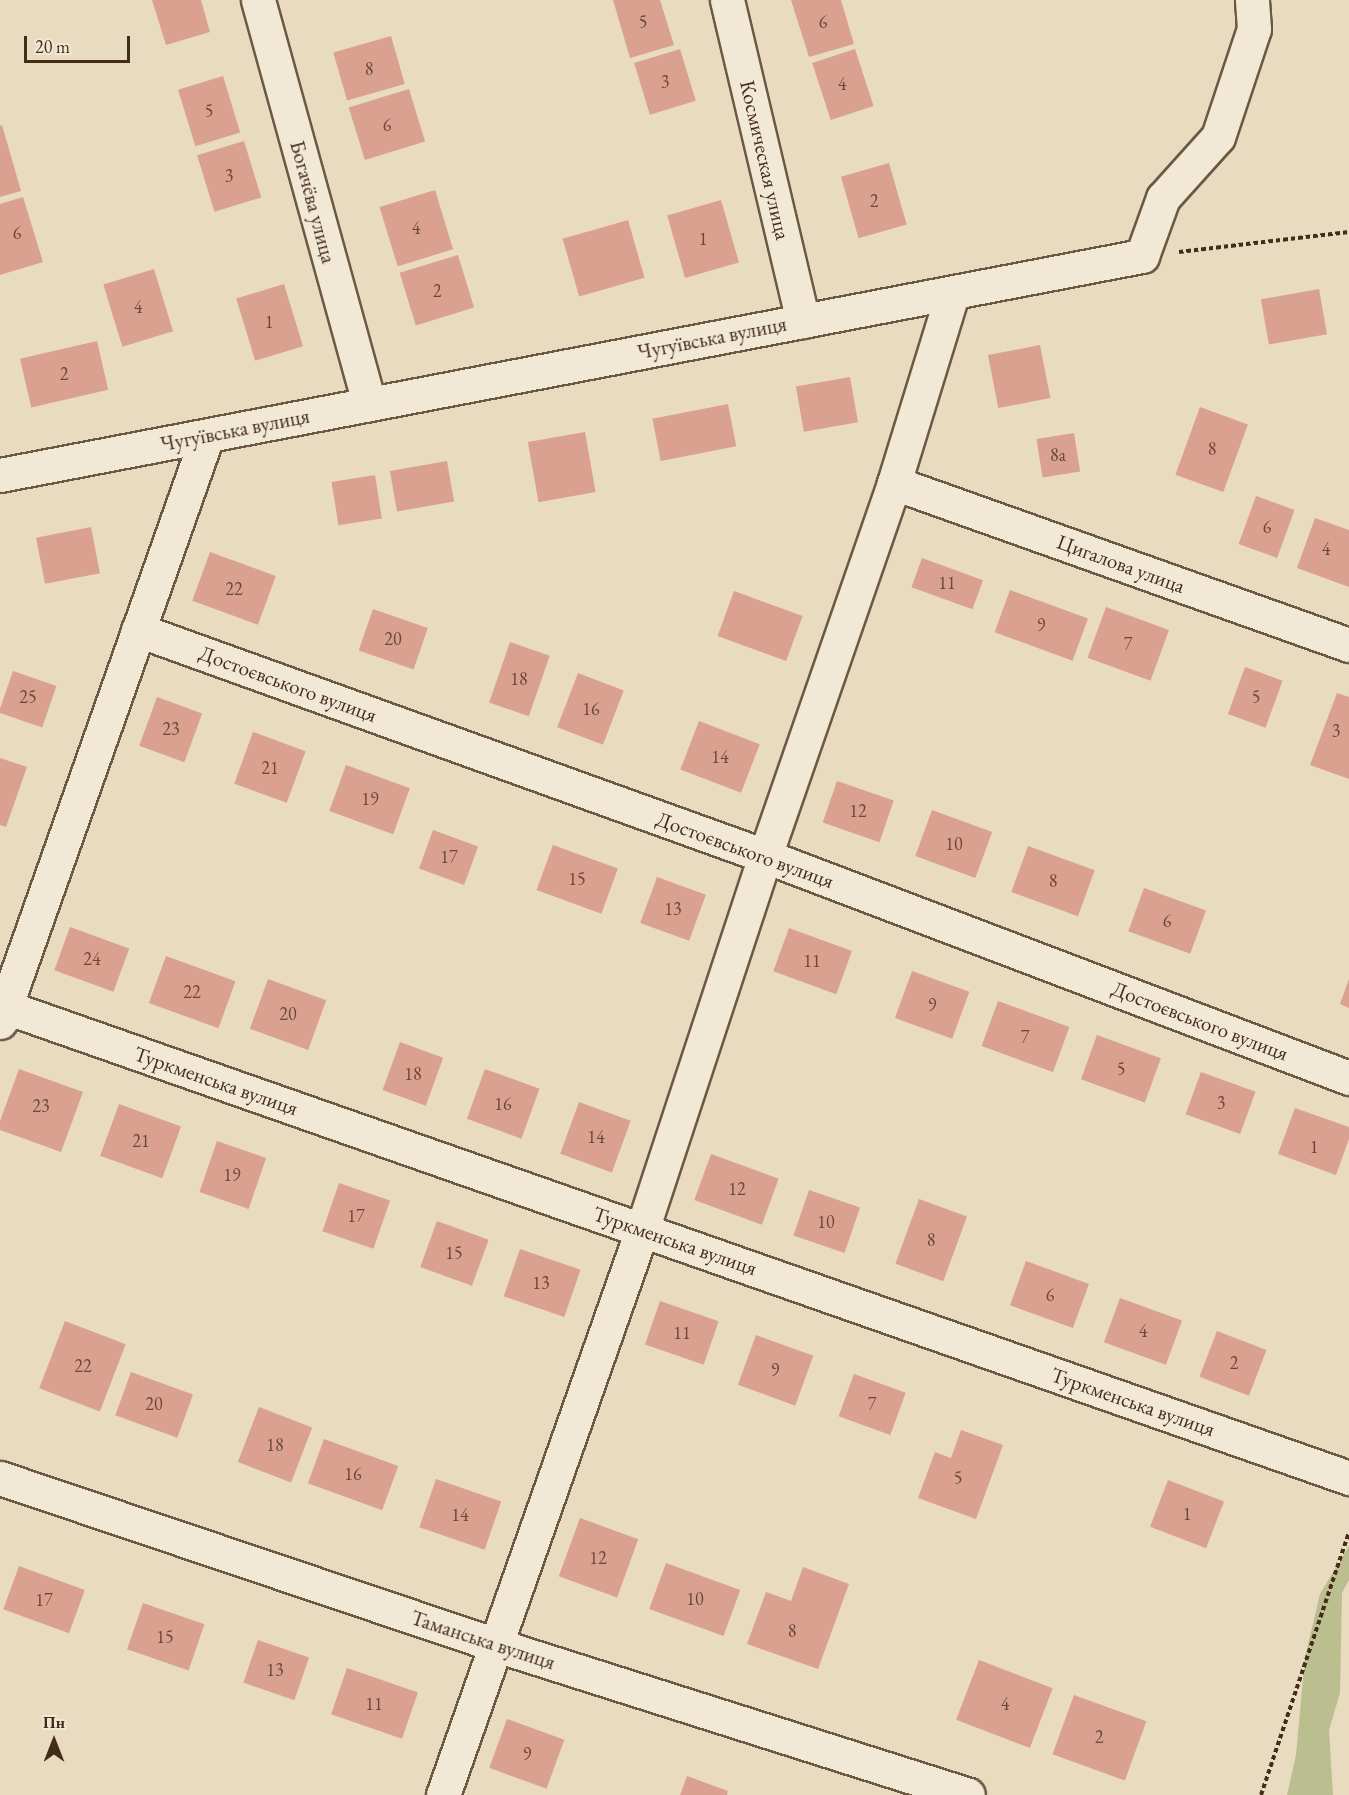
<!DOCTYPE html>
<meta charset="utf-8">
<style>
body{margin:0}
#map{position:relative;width:1349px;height:1795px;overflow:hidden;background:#e9dbc0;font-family:"EB Garamond",serif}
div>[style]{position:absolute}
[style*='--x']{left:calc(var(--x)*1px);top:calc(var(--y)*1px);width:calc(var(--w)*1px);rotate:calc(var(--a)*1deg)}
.green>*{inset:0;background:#bbbe8e}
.building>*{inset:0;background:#daa190;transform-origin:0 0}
.path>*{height:4px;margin-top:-2px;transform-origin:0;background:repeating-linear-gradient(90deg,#442c18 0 4.5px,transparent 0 7.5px)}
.roads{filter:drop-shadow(2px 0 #6d5842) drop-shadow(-2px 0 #6d5842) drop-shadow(0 2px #6d5842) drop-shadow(0 -2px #6d5842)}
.street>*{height:33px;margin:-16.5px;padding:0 16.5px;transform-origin:16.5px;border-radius:16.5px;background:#f1e8d6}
span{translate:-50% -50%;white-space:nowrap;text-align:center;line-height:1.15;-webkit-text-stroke:5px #f1e8d6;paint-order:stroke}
.number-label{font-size:18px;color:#6a4936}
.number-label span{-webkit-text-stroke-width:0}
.street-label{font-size:21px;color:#442c18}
.north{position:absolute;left:24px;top:1711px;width:60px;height:60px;-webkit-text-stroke:4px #f1e8d6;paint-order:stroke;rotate:0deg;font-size:16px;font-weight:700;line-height:24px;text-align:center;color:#442c18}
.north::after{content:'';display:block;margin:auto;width:21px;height:27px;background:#442c18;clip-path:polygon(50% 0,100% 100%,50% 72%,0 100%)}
.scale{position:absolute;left:24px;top:36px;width:106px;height:27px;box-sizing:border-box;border:3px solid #442c18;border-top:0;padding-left:8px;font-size:18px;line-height:21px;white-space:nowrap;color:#442c18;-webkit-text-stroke:4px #f1e8d6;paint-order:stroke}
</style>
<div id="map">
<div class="green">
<div style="clip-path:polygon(1349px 1546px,1349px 1580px,1342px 1593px,1340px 1693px,1329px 1730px,1333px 1795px,1287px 1795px,1296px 1755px,1305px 1657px,1320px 1594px)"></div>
</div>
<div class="building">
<div style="clip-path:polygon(152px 0,201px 0,210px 32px,166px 45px)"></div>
<div style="clip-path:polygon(613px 0,660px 0,674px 45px,630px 58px)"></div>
<div style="clip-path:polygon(791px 0,841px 0,854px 44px,809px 57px)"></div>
<div style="left:391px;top:36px;width:50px;height:60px;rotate:74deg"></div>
<div style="left:680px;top:49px;width:54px;height:48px;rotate:73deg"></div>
<div style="left:855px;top:49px;width:60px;height:45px;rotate:72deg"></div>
<div style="left:223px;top:76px;width:59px;height:47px;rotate:73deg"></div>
<div style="left:409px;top:89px;width:55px;height:63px;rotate:73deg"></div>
<div style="clip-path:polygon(2px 125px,21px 191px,0 197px,0 126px)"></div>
<div style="left:244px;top:141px;width:59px;height:49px;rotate:73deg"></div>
<div style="left:889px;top:163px;width:64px;height:50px;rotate:74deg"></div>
<div style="left:435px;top:190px;width:62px;height:58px;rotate:73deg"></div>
<div style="clip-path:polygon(23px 197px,43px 262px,0 275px,0 204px)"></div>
<div style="left:721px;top:200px;width:65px;height:56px;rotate:74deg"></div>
<div style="left:628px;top:220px;width:60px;height:68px;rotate:74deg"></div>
<div style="left:458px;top:255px;width:55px;height:61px;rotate:73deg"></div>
<div style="left:154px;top:269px;width:65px;height:53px;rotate:73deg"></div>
<div style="left:284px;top:284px;width:65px;height:50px;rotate:73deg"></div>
<div style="left:1319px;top:289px;width:46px;height:59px;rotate:80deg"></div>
<div style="left:97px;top:341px;width:50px;height:79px;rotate:77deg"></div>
<div style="left:1040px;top:345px;width:54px;height:53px;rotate:79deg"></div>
<div style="left:850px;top:377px;width:46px;height:55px;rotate:80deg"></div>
<div style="left:728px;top:404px;width:43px;height:77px;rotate:79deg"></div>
<div style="left:1200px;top:407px;width:51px;height:72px;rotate:20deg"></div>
<div style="left:585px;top:432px;width:61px;height:58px;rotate:80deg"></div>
<div style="left:1074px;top:433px;width:39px;height:38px;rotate:81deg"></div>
<div style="left:447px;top:461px;width:41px;height:58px;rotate:80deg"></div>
<div style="left:375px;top:475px;width:44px;height:44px;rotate:81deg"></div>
<div style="left:1256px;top:496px;width:41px;height:51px;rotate:20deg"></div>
<div style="clip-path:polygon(1315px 518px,1349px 530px,1349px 587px,1297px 568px)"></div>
<div style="left:91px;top:527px;width:47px;height:56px;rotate:79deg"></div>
<div style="left:210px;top:552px;width:70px;height:52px;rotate:20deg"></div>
<div style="left:922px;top:558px;width:65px;height:31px;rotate:20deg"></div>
<div style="left:1010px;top:590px;width:83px;height:45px;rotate:20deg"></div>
<div style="left:734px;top:591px;width:73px;height:48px;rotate:20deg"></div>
<div style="left:1106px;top:607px;width:67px;height:54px;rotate:20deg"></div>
<div style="left:373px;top:609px;width:58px;height:44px;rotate:19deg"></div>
<div style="left:510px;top:642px;width:42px;height:64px;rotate:19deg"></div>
<div style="left:1245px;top:667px;width:40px;height:50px;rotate:20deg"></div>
<div style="left:13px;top:671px;width:46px;height:44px;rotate:19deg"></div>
<div style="left:578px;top:673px;width:49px;height:58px;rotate:21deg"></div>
<div style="clip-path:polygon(1337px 693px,1349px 697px,1349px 779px,1310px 765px)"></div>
<div style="left:157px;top:697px;width:48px;height:52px;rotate:20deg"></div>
<div style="left:699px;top:721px;width:65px;height:52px;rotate:21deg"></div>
<div style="left:253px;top:732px;width:56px;height:55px;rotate:20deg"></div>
<div style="clip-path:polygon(0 758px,27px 767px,6px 827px,0 825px)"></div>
<div style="left:346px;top:765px;width:68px;height:49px;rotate:20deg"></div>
<div style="left:837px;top:781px;width:60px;height:44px;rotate:19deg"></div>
<div style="left:932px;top:810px;width:64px;height:49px;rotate:20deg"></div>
<div style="left:433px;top:830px;width:48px;height:41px;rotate:20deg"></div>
<div style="left:553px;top:845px;width:69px;height:48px;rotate:20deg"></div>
<div style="left:1028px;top:846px;width:71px;height:49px;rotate:20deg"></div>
<div style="left:657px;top:877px;width:52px;height:49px;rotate:20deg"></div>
<div style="left:1144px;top:888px;width:66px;height:46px;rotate:20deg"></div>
<div style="left:70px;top:927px;width:63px;height:46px;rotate:20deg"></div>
<div style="left:789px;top:928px;width:67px;height:46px;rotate:20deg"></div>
<div style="left:166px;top:956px;width:74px;height:50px;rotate:20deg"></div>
<div style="left:912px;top:971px;width:61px;height:50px;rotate:20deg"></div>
<div style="left:268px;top:979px;width:62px;height:53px;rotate:20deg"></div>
<div style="clip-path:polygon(1349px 979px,1349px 1008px,1340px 1004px)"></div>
<div style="left:998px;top:1001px;width:76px;height:48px;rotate:20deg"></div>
<div style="left:1097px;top:1035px;width:68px;height:47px;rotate:20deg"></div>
<div style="left:400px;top:1042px;width:46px;height:51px;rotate:20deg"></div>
<div style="clip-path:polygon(19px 1069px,83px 1092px,61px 1152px,0 1130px,0 1121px)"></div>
<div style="left:485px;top:1069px;width:58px;height:53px;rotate:20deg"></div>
<div style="left:1201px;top:1072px;width:58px;height:45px;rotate:20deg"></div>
<div style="left:579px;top:1102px;width:55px;height:55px;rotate:20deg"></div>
<div style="left:119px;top:1104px;width:66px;height:55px;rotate:20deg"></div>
<div style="clip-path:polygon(1295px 1108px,1349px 1127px,1349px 1139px,1336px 1175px,1278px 1154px)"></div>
<div style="left:217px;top:1141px;width:52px;height:54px;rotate:19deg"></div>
<div style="left:711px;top:1154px;width:72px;height:49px;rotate:20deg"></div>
<div style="left:339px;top:1183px;width:54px;height:51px;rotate:19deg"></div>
<div style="left:809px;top:1190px;width:54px;height:48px;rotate:19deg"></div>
<div style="left:919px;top:1199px;width:51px;height:69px;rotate:20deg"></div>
<div style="left:437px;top:1221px;width:55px;height:49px;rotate:20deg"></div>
<div style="left:520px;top:1249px;width:64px;height:50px;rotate:19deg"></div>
<div style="left:1026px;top:1261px;width:67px;height:47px;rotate:20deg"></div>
<div style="left:1120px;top:1298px;width:66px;height:47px;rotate:20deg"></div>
<div style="left:660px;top:1301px;width:62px;height:46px;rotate:19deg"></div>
<div style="left:65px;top:1321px;width:65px;height:72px;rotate:21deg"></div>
<div style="left:1217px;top:1331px;width:53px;height:49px;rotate:21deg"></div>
<div style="left:756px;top:1335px;width:61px;height:53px;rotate:20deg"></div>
<div style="left:131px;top:1372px;width:66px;height:46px;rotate:20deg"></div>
<div style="left:854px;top:1374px;width:55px;height:45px;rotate:20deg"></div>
<div style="left:259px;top:1407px;width:57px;height:59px;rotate:21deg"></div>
<div style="clip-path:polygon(961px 1430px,1003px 1445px,976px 1519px,918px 1498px,935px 1452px,951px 1458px)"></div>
<div style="left:324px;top:1439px;width:79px;height:47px;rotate:20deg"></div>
<div style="left:436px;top:1479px;width:69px;height:51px;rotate:19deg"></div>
<div style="left:1168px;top:1480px;width:60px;height:50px;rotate:21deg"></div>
<div style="left:580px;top:1518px;width:62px;height:62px;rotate:20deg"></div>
<div style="left:666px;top:1563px;width:79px;height:49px;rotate:20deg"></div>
<div style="left:19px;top:1566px;width:70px;height:46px;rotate:20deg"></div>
<div style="clip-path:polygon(803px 1567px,849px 1584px,818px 1669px,747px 1644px,766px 1592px,791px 1601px)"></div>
<div style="left:143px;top:1603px;width:65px;height:49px;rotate:19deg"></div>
<div style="left:258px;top:1640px;width:54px;height:45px;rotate:19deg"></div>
<div style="left:979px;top:1660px;width:79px;height:64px;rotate:21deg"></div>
<div style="left:347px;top:1668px;width:75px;height:49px;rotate:19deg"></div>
<div style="left:1074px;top:1695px;width:77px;height:63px;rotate:20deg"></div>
<div style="left:507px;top:1719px;width:61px;height:52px;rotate:20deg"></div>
<div style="clip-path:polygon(687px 1776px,728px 1791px,727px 1795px,680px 1795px)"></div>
</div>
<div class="path">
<div style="--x:1179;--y:252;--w:171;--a:-6.7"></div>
<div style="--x:1261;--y:1795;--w:277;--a:-71.5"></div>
</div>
<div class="roads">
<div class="street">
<div style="--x:258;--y:0;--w:419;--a:74.6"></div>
<div style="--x:727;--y:0;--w:330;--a:76.7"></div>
<div style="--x:0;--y:475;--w:1163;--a:-10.86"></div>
<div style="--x:1142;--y:256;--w:62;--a:-70.1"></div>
<div style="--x:1163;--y:198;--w:82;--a:-48"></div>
<div style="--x:1218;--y:137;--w:114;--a:-71.6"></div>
<div style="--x:1254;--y:29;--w:29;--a:-94"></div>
<div style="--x:894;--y:483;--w:483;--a:19.6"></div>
<div style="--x:138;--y:630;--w:666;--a:19.82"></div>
<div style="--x:765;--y:856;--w:625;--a:20.81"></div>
<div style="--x:0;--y:1005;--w:1430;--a:19.32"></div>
<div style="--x:0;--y:1022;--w:621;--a:-70.54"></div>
<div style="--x:0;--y:1478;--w:523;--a:18.61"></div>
<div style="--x:496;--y:1645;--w:495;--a:17.6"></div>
<div style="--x:443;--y:1795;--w:599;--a:-70.6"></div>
<div style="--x:642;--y:1230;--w:394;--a:-71.8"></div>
<div style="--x:765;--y:856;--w:395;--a:-70.9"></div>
<div style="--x:894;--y:483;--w:198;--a:-72.9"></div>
</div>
</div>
<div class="number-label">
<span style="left:643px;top:22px">5</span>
<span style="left:823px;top:22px">6</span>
<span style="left:369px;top:69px">8</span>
<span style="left:665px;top:82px">3</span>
<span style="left:842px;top:84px">4</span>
<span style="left:209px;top:111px">5</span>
<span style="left:387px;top:125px">6</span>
<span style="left:229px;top:176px">3</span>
<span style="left:874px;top:201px">2</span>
<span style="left:416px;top:228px">4</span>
<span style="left:17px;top:233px">6</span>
<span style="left:703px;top:239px">1</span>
<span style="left:437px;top:291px">2</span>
<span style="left:138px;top:307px">4</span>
<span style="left:269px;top:322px">1</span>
<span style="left:64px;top:374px">2</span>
<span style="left:1212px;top:449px">8</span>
<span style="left:1058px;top:455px">8а</span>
<span style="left:1267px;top:527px">6</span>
<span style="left:1326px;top:549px">4</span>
<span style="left:947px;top:583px">11</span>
<span style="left:234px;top:589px">22</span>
<span style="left:1041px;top:625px">9</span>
<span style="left:393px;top:639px">20</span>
<span style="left:1128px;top:644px">7</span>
<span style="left:519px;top:679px">18</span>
<span style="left:28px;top:697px">25</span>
<span style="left:1256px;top:697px">5</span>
<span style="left:591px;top:709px">16</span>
<span style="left:171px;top:729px">23</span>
<span style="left:1336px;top:731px">3</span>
<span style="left:720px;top:757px">14</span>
<span style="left:270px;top:768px">21</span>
<span style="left:370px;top:799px">19</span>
<span style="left:858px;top:811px">12</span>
<span style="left:954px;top:844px">10</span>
<span style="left:449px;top:857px">17</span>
<span style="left:577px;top:879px">15</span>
<span style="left:1053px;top:881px">8</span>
<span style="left:673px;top:909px">13</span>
<span style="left:1167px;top:921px">6</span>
<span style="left:92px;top:959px">24</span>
<span style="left:812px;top:961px">11</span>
<span style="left:192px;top:992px">22</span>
<span style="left:932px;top:1005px">9</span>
<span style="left:288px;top:1014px">20</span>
<span style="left:1025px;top:1037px">7</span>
<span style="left:1121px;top:1069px">5</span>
<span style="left:413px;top:1074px">18</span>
<span style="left:1221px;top:1103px">3</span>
<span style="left:503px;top:1104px">16</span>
<span style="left:41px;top:1106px">23</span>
<span style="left:596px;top:1137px">14</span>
<span style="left:141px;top:1141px">21</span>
<span style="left:1314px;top:1147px">1</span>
<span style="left:232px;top:1175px">19</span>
<span style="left:737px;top:1189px">12</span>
<span style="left:356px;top:1216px">17</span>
<span style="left:826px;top:1222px">10</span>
<span style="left:931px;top:1240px">8</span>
<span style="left:454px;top:1253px">15</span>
<span style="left:541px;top:1283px">13</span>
<span style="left:1050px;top:1295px">6</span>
<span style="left:1143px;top:1331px">4</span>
<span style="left:682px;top:1333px">11</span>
<span style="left:1234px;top:1363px">2</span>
<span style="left:83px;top:1366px">22</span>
<span style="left:775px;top:1370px">9</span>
<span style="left:154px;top:1404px">20</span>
<span style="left:872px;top:1404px">7</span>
<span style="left:275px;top:1445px">18</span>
<span style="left:353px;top:1474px">16</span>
<span style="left:958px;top:1478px">5</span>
<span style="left:1187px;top:1514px">1</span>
<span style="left:460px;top:1515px">14</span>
<span style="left:598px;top:1558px">12</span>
<span style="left:695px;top:1599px">10</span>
<span style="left:44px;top:1600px">17</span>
<span style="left:792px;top:1631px">8</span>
<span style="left:165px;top:1637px">15</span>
<span style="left:275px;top:1670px">13</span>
<span style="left:374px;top:1704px">11</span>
<span style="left:1005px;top:1704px">4</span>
<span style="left:1099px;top:1737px">2</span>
<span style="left:527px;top:1754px">9</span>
</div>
<div class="street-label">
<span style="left:765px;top:160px;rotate:77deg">Космическая улица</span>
<span style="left:313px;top:202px;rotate:75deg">Богачёва улица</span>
<span style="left:712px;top:338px;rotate:-11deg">Чугуївська вулиця</span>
<span style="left:235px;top:430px;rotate:-11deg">Чугуївська вулиця</span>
<span style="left:1121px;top:564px;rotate:20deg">Цигалова улица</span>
<span style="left:288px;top:684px;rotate:20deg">Достоєвського вулиця</span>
<span style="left:745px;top:850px;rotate:20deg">Достоєвського вулиця</span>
<span style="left:1200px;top:1021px;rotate:21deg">Достоєвського вулиця</span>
<span style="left:216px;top:1081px;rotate:19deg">Туркменська вулиця</span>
<span style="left:675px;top:1241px;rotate:19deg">Туркменська вулиця</span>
<span style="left:1133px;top:1402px;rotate:19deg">Туркменська вулиця</span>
<span style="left:483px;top:1640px;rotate:18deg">Таманська вулиця</span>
</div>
<div class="north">Пн</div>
<div class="scale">20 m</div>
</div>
